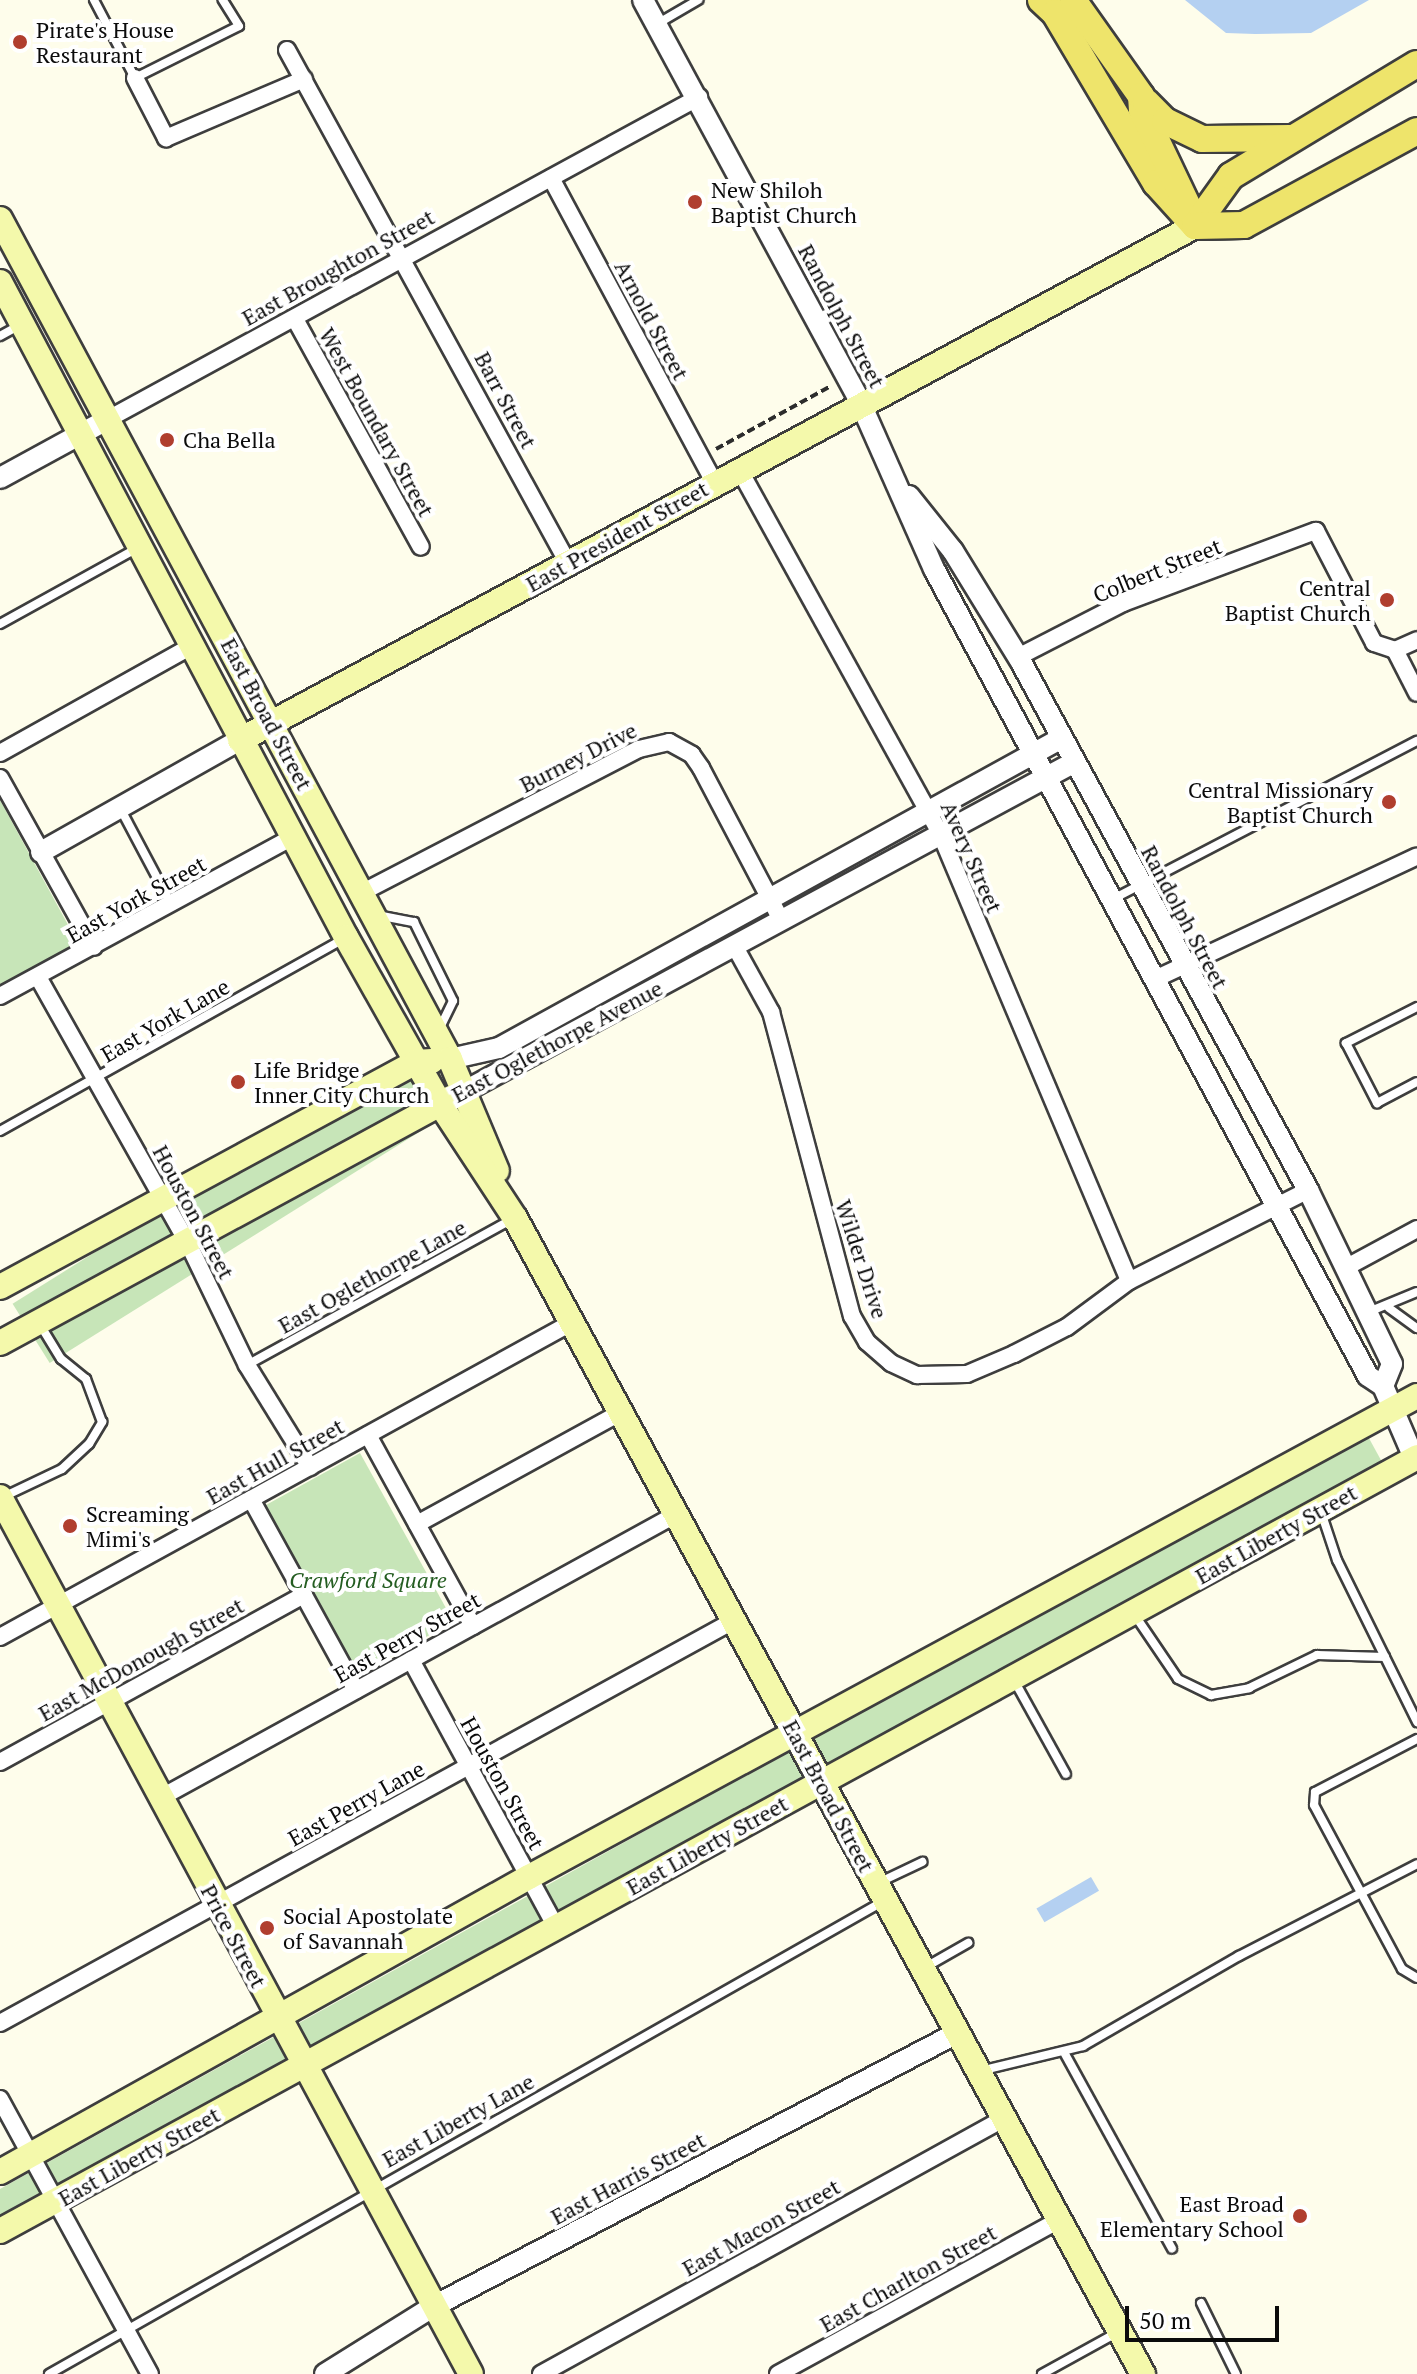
<!DOCTYPE html>
<style>
body{margin:0}
#map{position:relative;width:1417px;height:2374px;overflow:hidden;background:#fefdeb;font-family:"PT Serif",serif}
div>[style]{position:absolute}
[style*='--x']{left:calc(var(--x)*1px);top:calc(var(--y)*1px);width:calc(var(--w)*1px);rotate:calc(var(--a)*1deg)}
.green>*{inset:0;background:#c7e5b8;transform-origin:0 0}
.water>*{inset:0;background:#b4d0f1;transform-origin:0 0}
.path>*{height:4px;margin-top:-2px;transform-origin:0;background:repeating-linear-gradient(90deg,#2d2d2d 0 8px,transparent 0 12px)}
.roads{filter:drop-shadow(2px 0 #3e3e3e) drop-shadow(-2px 0 #3e3e3e) drop-shadow(0 2px #3e3e3e) drop-shadow(0 -2px #3e3e3e)}
.service>*{height:8px;margin:-4px;padding:0 4px;transform-origin:4px;border-radius:4px;background:#fff}
.minor>*{height:16px;margin:-8px;padding:0 8px;transform-origin:8px;border-radius:8px;background:#fff}
.tertiary>*{height:20px;margin:-10px;padding:0 10px;transform-origin:10px;border-radius:10px;background:#fff}
.secondary>*{height:24px;margin:-12px;padding:0 12px;transform-origin:12px;border-radius:12px;background:#f4f9ab}
.primary>*{height:26px;margin:-13px;padding:0 13px;transform-origin:13px;border-radius:13px;background:#eee46b}
.dots>*{width:22px;height:22px;translate:-50% -50%;box-sizing:border-box;border:4px solid #fff;border-radius:50%}
span{translate:-50% -50%;white-space:nowrap;text-align:center;line-height:1.15;-webkit-text-stroke:8px #fff;paint-order:stroke}
.poi-label{font-size:22px;color:#0b0b0b}
.left{translate:0 -50%;text-align:left}
.right{translate:-100% -50%;text-align:right}
.street-label{font-size:22px;color:#0b0b0b}
.park-label{font-size:22px;color:#245d21;font-style:italic}
.scale{position:absolute;left:1125px;top:2306px;width:154px;height:36px;box-sizing:border-box;border:4px solid #0b0b0b;border-top:0;padding-left:10px;font-size:24px;line-height:28px;white-space:nowrap;color:#0b0b0b;-webkit-text-stroke:6px #fff;paint-order:stroke}
</style>
<div id="map">
<div class="green">
<div style="clip-path:polygon(0 800px,79px 945px,0 988px)"></div>
<div style="left:401px;top:1061px;width:70px;height:458px;rotate:58deg"></div>
<div style="clip-path:polygon(1365px 1431px,1382px 1462px,0 2220px,0 2189px)"></div>
<div style="left:360px;top:1453px;width:193px;height:110px;rotate:61deg"></div>
</div>
<div class="water">
<div style="clip-path:polygon(1185px 0,1369px 0,1311px 33px,1255px 34px,1226px 33px)"></div>
<div style="left:1091px;top:1877px;width:16px;height:63px;rotate:60deg"></div>
</div>
<div class="path">
<div style="--x:716;--y:449;--w:131;--a:-28.7"></div>
</div>
<div class="roads">
<div class="service">
<div style="--x:94;--y:0;--w:88;--a:62.3"></div>
<div style="--x:135;--y:78;--w:116;--a:-26.6"></div>
<div style="--x:239;--y:26;--w:31;--a:-122"></div>
<div style="--x:657;--y:24;--w:48;--a:-30.3"></div>
<div style="--x:0;--y:336;--w:21;--a:-29"></div>
<div style="--x:0;--y:624;--w:155;--a:-28.9"></div>
<div style="--x:120;--y:808;--w:109;--a:62"></div>
<div style="--x:1113;--y:899;--w:343;--a:-27.5"></div>
<div style="--x:377;--y:915;--w:38;--a:11"></div>
<div style="--x:414;--y:922;--w:88;--a:63.7"></div>
<div style="--x:453;--y:1001;--w:32;--a:116"></div>
<div style="--x:1417;--y:1007;--w:80;--a:153.1"></div>
<div style="--x:1346;--y:1043;--w:68;--a:62.7"></div>
<div style="--x:1377;--y:1103;--w:45;--a:-27.7"></div>
<div style="--x:0;--y:1131;--w:395;--a:-29.2"></div>
<div style="--x:1389;--y:1308;--w:34;--a:36"></div>
<div style="--x:1366;--y:1313;--w:55;--a:-22.4"></div>
<div style="--x:247;--y:1365;--w:303;--a:-28.8"></div>
<div style="--x:3;--y:1497;--w:65;--a:-25.4"></div>
<div style="--x:62;--y:1469;--w:37;--a:-43"></div>
<div style="--x:89;--y:1444;--w:26;--a:-59"></div>
<div style="--x:102;--y:1422;--w:46;--a:-110.4"></div>
<div style="--x:86;--y:1379;--w:32;--a:-141"></div>
<div style="--x:61;--y:1359;--w:42;--a:-121.4"></div>
<div style="--x:1321;--y:1512;--w:51;--a:71.6"></div>
<div style="--x:1337;--y:1560;--w:181;--a:63.7"></div>
<div style="--x:1134;--y:1614;--w:78;--a:55.9"></div>
<div style="--x:1178;--y:1679;--w:37;--a:26"></div>
<div style="--x:1211;--y:1695;--w:39;--a:-10"></div>
<div style="--x:1249;--y:1688;--w:76;--a:-25.9"></div>
<div style="--x:1317;--y:1655;--w:68;--a:1.7"></div>
<div style="--x:1015;--y:1682;--w:105;--a:61"></div>
<div style="--x:1417;--y:1739;--w:115;--a:152.5"></div>
<div style="--x:1315;--y:1792;--w:13;--a:94"></div>
<div style="--x:1314;--y:1805;--w:186;--a:61.8"></div>
<div style="--x:1402;--y:1969;--w:17;--a:31"></div>
<div style="--x:880;--y:1882;--w:47;--a:-25.5"></div>
<div style="--x:924;--y:1968;--w:51;--a:-29.6"></div>
<div style="--x:1065;--y:2054;--w:222;--a:61.2"></div>
<div style="--x:980;--y:2071;--w:106;--a:-13.6"></div>
<div style="--x:1083;--y:2046;--w:180;--a:-30"></div>
<div style="--x:1239;--y:1956;--w:200;--a:-27.3"></div>
<div style="--x:1201;--y:2303;--w:79;--a:63.8"></div>
<div style="--x:49;--y:2374;--w:960;--a:-29.53"></div>
<div style="--x:1042;--y:2374;--w:87;--a:-28.9"></div>
</div>
<div class="minor">
<div style="--x:287;--y:50;--w:585;--a:61.29"></div>
<div style="--x:135;--y:78;--w:68;--a:62.7"></div>
<div style="--x:166;--y:138;--w:150;--a:-23.1"></div>
<div style="--x:551;--y:178;--w:345;--a:61.8"></div>
<div style="--x:295;--y:319;--w:260;--a:61.1"></div>
<div style="--x:110;--y:418;--w:671;--a:-28.59"></div>
<div style="--x:739;--y:469;--w:416;--a:61.1"></div>
<div style="--x:940;--y:833;--w:486;--a:67.1"></div>
<div style="--x:1395;--y:650;--w:24;--a:-24"></div>
<div style="--x:1018;--y:657;--w:118;--a:-27.2"></div>
<div style="--x:1123;--y:603;--w:206;--a:-20.5"></div>
<div style="--x:1316;--y:531;--w:126;--a:62.6"></div>
<div style="--x:1374;--y:643;--w:22;--a:18"></div>
<div style="--x:1395;--y:650;--w:48;--a:62.9"></div>
<div style="--x:0;--y:753;--w:218;--a:-29.2"></div>
<div style="--x:0;--y:778;--w:193;--a:60.9"></div>
<div style="--x:361;--y:893;--w:313;--a:-27.4"></div>
<div style="--x:639;--y:749;--w:31;--a:-13"></div>
<div style="--x:669;--y:742;--w:26;--a:29"></div>
<div style="--x:692;--y:755;--w:16;--a:55"></div>
<div style="--x:701;--y:768;--w:172;--a:62.2"></div>
<div style="--x:734;--y:945;--w:77;--a:61.1"></div>
<div style="--x:771;--y:1012;--w:315;--a:75.1"></div>
<div style="--x:852;--y:1316;--w:30;--a:60"></div>
<div style="--x:867;--y:1342;--w:32;--a:41"></div>
<div style="--x:891;--y:1363;--w:29;--a:25"></div>
<div style="--x:917;--y:1375;--w:50;--a:-1.1"></div>
<div style="--x:967;--y:1374;--w:51;--a:-23.1"></div>
<div style="--x:1014;--y:1354;--w:59;--a:-27"></div>
<div style="--x:1067;--y:1327;--w:77;--a:-36.6"></div>
<div style="--x:1129;--y:1281;--w:201;--a:-26.9"></div>
<div style="--x:38;--y:977;--w:303;--a:60.6"></div>
<div style="--x:187;--y:1241;--w:138;--a:64.2"></div>
<div style="--x:247;--y:1365;--w:120;--a:58.3"></div>
<div style="--x:1155;--y:979;--w:289;--a:-25.1"></div>
<div style="--x:0;--y:996;--w:331;--a:-28.5"></div>
<div style="--x:1345;--y:1268;--w:82;--a:-28.4"></div>
<div style="--x:368;--y:1435;--w:218;--a:61.2"></div>
<div style="--x:251;--y:1499;--w:218;--a:61.2"></div>
<div style="--x:417;--y:1524;--w:231;--a:-28.7"></div>
<div style="--x:0;--y:1637;--w:652;--a:-28.81"></div>
<div style="--x:411;--y:1660;--w:304;--a:61.5"></div>
<div style="--x:0;--y:1762;--w:347;--a:-28.8"></div>
<div style="--x:160;--y:1798;--w:588;--a:-28.79"></div>
<div style="--x:0;--y:2023;--w:836;--a:-28.74"></div>
<div style="--x:0;--y:2099;--w:313;--a:61.4"></div>
<div style="--x:541;--y:2374;--w:528;--a:-28.9"></div>
<div style="--x:778;--y:2374;--w:320;--a:-28.7"></div>
</div>
<div class="tertiary">
<div style="--x:643;--y:0;--w:457;--a:61.6"></div>
<div style="--x:860;--y:402;--w:183;--a:66.1"></div>
<div style="--x:934;--y:569;--w:916;--a:61.73"></div>
<div style="--x:1368;--y:1376;--w:18;--a:34"></div>
<div style="--x:1383;--y:1386;--w:78;--a:66.7"></div>
<div style="--x:0;--y:478;--w:125;--a:-28.6"></div>
<div style="--x:909;--y:496;--w:70;--a:51.3"></div>
<div style="--x:953;--y:551;--w:130;--a:58.5"></div>
<div style="--x:1021;--y:662;--w:601;--a:61.47"></div>
<div style="--x:1308;--y:1190;--w:193;--a:64.2"></div>
<div style="--x:1392;--y:1364;--w:24;--a:112"></div>
<div style="--x:41;--y:852;--w:228;--a:-29.4"></div>
<div style="--x:450;--y:1059;--w:50;--a:-12.7"></div>
<div style="--x:499;--y:1048;--w:640;--a:-28.85"></div>
<div style="--x:465;--y:1091;--w:691;--a:-28.35"></div>
<div style="--x:325;--y:2374;--w:128;--a:-32"></div>
<div style="--x:434;--y:2306;--w:590;--a:-27.56"></div>
</div>
<div class="secondary">
<div style="--x:0;--y:219;--w:953;--a:61.82"></div>
<div style="--x:450;--y:1059;--w:121;--a:67.2"></div>
<div style="--x:0;--y:282;--w:741;--a:62.16"></div>
<div style="--x:346;--y:937;--w:192;--a:60.6"></div>
<div style="--x:440;--y:1104;--w:136;--a:56.7"></div>
<div style="--x:515;--y:1218;--w:1316;--a:61.49"></div>
<div style="--x:240;--y:740;--w:1085;--a:-28.29"></div>
<div style="--x:0;--y:1287;--w:473;--a:-28.4"></div>
<div style="--x:416;--y:1062;--w:16;--a:-4"></div>
<div style="--x:0;--y:1343;--w:513;--a:-28.51"></div>
<div style="--x:0;--y:1497;--w:995;--a:61.76"></div>
<div style="--x:0;--y:2172;--w:606;--a:-29.15"></div>
<div style="--x:529;--y:1877;--w:1010;--a:-28.44"></div>
<div style="--x:0;--y:2231;--w:1615;--a:-28.64"></div>
</div>
<div class="primary">
<div style="--x:1041;--y:0;--w:19;--a:43"></div>
<div style="--x:1055;--y:13;--w:198;--a:59.3"></div>
<div style="--x:1156;--y:183;--w:58;--a:47.8"></div>
<div style="--x:1073;--y:0;--w:118;--a:54.7"></div>
<div style="--x:1141;--y:96;--w:14;--a:86"></div>
<div style="--x:1142;--y:110;--w:112;--a:64.6"></div>
<div style="--x:1146;--y:102;--w:27;--a:45"></div>
<div style="--x:1165;--y:121;--w:41;--a:25.9"></div>
<div style="--x:1202;--y:139;--w:88;--a:-0.7"></div>
<div style="--x:1195;--y:226;--w:62;--a:-54.2"></div>
<div style="--x:1231;--y:176;--w:217;--a:-31.1"></div>
<div style="--x:1195;--y:226;--w:49;--a:-1.2"></div>
<div style="--x:1244;--y:225;--w:197;--a:-28.5"></div>
</div>
</div>
<div class="dots">
<div style="left:20px;top:42px;background:#b03e2f"></div>
<div style="left:695px;top:202px;background:#b03e2f"></div>
<div style="left:167px;top:440px;background:#b03e2f"></div>
<div style="left:1387px;top:600px;background:#b03e2f"></div>
<div style="left:1389px;top:802px;background:#b03e2f"></div>
<div style="left:238px;top:1082px;background:#b03e2f"></div>
<div style="left:70px;top:1526px;background:#b03e2f"></div>
<div style="left:267px;top:1928px;background:#b03e2f"></div>
<div style="left:1300px;top:2216px;background:#b03e2f"></div>
</div>
<div class="poi-label">
<span class="left" style="left:36px;top:42px">Pirate's House<br>Restaurant</span>
<span class="left" style="left:711px;top:202px">New Shiloh<br>Baptist Church</span>
<span class="left" style="left:183px;top:440px">Cha Bella</span>
<span class="right" style="left:1371px;top:600px">Central<br>Baptist Church</span>
<span class="right" style="left:1373px;top:802px">Central Missionary<br>Baptist Church</span>
<span class="left" style="left:254px;top:1082px">Life Bridge<br>Inner City Church</span>
<span class="left" style="left:86px;top:1526px">Screaming<br>Mimi's</span>
<span class="left" style="left:283px;top:1928px">Social Apostolate<br>of Savannah</span>
<span class="right" style="left:1284px;top:2216px">East Broad<br>Elementary School</span>
</div>
<div class="street-label">
<span style="left:338px;top:267px;rotate:-29deg">East Broughton Street</span>
<span style="left:842px;top:316px;rotate:62deg">Randolph Street</span>
<span style="left:652px;top:320px;rotate:62deg">Arnold Street</span>
<span style="left:506px;top:400px;rotate:62deg">Barr Street</span>
<span style="left:377px;top:422px;rotate:61deg">West Boundary Street</span>
<span style="left:617px;top:536px;rotate:-29deg">East President Street</span>
<span style="left:1157px;top:570px;rotate:-22deg">Colbert Street</span>
<span style="left:267px;top:714px;rotate:62deg">East Broad Street</span>
<span style="left:578px;top:757px;rotate:-27deg">Burney Drive</span>
<span style="left:972px;top:857px;rotate:66deg">Avery Street</span>
<span style="left:136px;top:899px;rotate:-29deg">East York Street</span>
<span style="left:1185px;top:917px;rotate:62deg">Randolph Street</span>
<span style="left:165px;top:1020px;rotate:-30deg">East York Lane</span>
<span style="left:557px;top:1041px;rotate:-28deg">East Oglethorpe Avenue</span>
<span style="left:194px;top:1212px;rotate:62deg">Houston Street</span>
<span style="left:862px;top:1259px;rotate:72deg">Wilder Drive</span>
<span style="left:372px;top:1276px;rotate:-29deg">East Oglethorpe Lane</span>
<span style="left:275px;top:1461px;rotate:-29deg">East Hull Street</span>
<span style="left:1276px;top:1534px;rotate:-29deg">East Liberty Street</span>
<span style="left:407px;top:1637px;rotate:-29deg">East Perry Street</span>
<span style="left:141px;top:1659px;rotate:-29deg">East McDonough Street</span>
<span style="left:503px;top:1783px;rotate:61deg">Houston Street</span>
<span style="left:829px;top:1796px;rotate:62deg">East Broad Street</span>
<span style="left:356px;top:1803px;rotate:-29deg">East Perry Lane</span>
<span style="left:707px;top:1845px;rotate:-29deg">East Liberty Street</span>
<span style="left:234px;top:1936px;rotate:62deg">Price Street</span>
<span style="left:458px;top:2120px;rotate:-29deg">East Liberty Lane</span>
<span style="left:139px;top:2156px;rotate:-29deg">East Liberty Street</span>
<span style="left:628px;top:2178px;rotate:-28deg">East Harris Street</span>
<span style="left:761px;top:2227px;rotate:-29deg">East Macon Street</span>
<span style="left:908px;top:2278px;rotate:-29deg">East Charlton Street</span>
</div>
<div class="park-label">
<span style="left:368px;top:1580px">Crawford Square</span>
</div>
<div class="scale">50 m</div>
</div>
